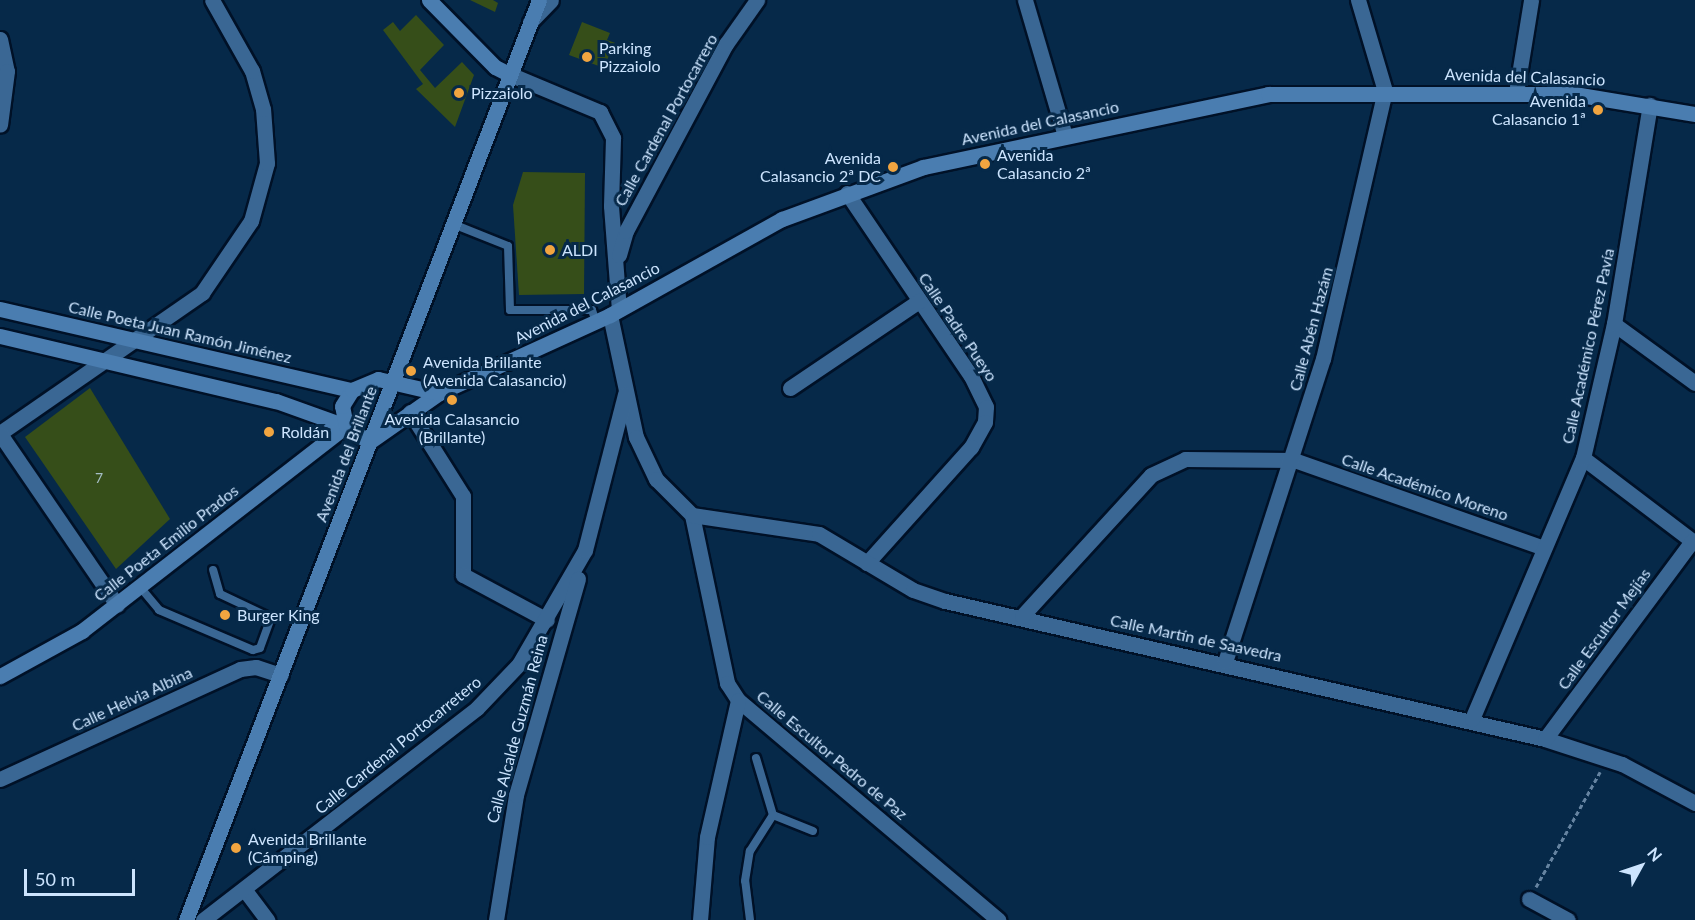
<!DOCTYPE html>
<meta charset="utf-8">
<style>
body{margin:0}
#map{position:relative;width:1695px;height:920px;overflow:hidden;background:#062949;font-family:Lato,sans-serif}
div>[style]{position:absolute}
[style*='--x']{left:calc(var(--x)*1px);top:calc(var(--y)*1px);width:calc(var(--w)*1px);rotate:calc(var(--a)*1deg)}
.building>*{inset:0;background:#364e19}
.path>*{height:3px;margin-top:-1.5px;transform-origin:0;background:repeating-linear-gradient(90deg,#6684a1 0 4.5px,transparent 0 7.5px)}
.roads{filter:drop-shadow(2px 0 #001127) drop-shadow(-2px 0 #001127) drop-shadow(0 2px #001127) drop-shadow(0 -2px #001127)}
.lane>*{height:8px;margin:-4px;padding:0 4px;transform-origin:4px;border-radius:4px;background:#3a6794}
.street>*{height:15px;margin:-7.5px;padding:0 7.5px;transform-origin:7.5px;border-radius:7.5px;background:#3a6794}
.secondary>*{height:15px;margin:-7.5px;padding:0 7.5px;transform-origin:7.5px;border-radius:7.5px;background:#4a7db0}
.dots>*{width:16px;height:16px;translate:-50% -50%;box-sizing:border-box;border:3px solid #062949;border-radius:50%}
span{translate:-50% -50%;white-space:nowrap;text-align:center;line-height:1.15;-webkit-text-stroke:6px #062949;paint-order:stroke}
.number-label{font-size:14px;color:#a6bec5}
.number-label span{-webkit-text-stroke-width:0}
.poi-label{font-size:16px;color:#cce4fe}
.left{translate:0 -50%;text-align:left}
.right{translate:-100% -50%;text-align:right}
.street-label{font-size:16px;color:#cce4fe}
.north{position:absolute;left:1611px;top:836px;width:60px;height:60px;-webkit-text-stroke:4px #062949;paint-order:stroke;rotate:50deg;font-size:16px;font-weight:700;line-height:24px;text-align:center;color:#cce4fe}
.north::after{content:'';display:block;margin:auto;width:21px;height:27px;background:#cce4fe;clip-path:polygon(50% 0,100% 100%,50% 72%,0 100%)}
.scale{position:absolute;left:24px;top:869px;width:111px;height:27px;box-sizing:border-box;border:3px solid #cce4fe;border-top:0;padding-left:8px;font-size:18px;line-height:21px;white-space:nowrap;color:#cce4fe;-webkit-text-stroke:4px #062949;paint-order:stroke}
</style>
<div id="map">
<div class="building">
<div style="clip-path:polygon(470px 0,493px 0,498px 3px,495px 12px)"></div>
<div style="clip-path:polygon(416px 15px,444px 45px,420px 70px,435px 88px,462px 62px,474px 75px,455px 127px,416px 89px,423px 84px,383px 30px,393px 22px,400px 31px)"></div>
<div style="clip-path:polygon(582px 22px,610px 33px,607px 40px,621px 45px,617px 56px,610px 53px,604px 68px,569px 55px)"></div>
<div style="clip-path:polygon(523px 172px,585px 173px,584px 294px,519px 295px,513px 205px)"></div>
<div style="clip-path:polygon(90px 388px,170px 519px,116px 569px,25px 437px)"></div>
</div>
<div class="path">
<div style="--x:1536;--y:887;--w:132;--a:-60.9"></div>
</div>
<div class="roads">
<div class="lane">
<div style="--x:453;--y:224;--w:59;--a:21.8"></div>
<div style="--x:508;--y:246;--w:64;--a:88.2"></div>
<div style="--x:510;--y:310;--w:82;--a:0"></div>
<div style="--x:592;--y:310;--w:13;--a:72"></div>
<div style="--x:140;--y:587;--w:30;--a:50"></div>
<div style="--x:159;--y:610;--w:102;--a:23.1"></div>
<div style="--x:253;--y:650;--w:7;--a:-16"></div>
<div style="--x:260;--y:648;--w:32;--a:-70"></div>
<div style="--x:271;--y:618;--w:56;--a:-154.8"></div>
<div style="--x:220;--y:594;--w:25;--a:-106"></div>
<div style="--x:756;--y:758;--w:59;--a:73.4"></div>
<div style="--x:773;--y:815;--w:43;--a:21.8"></div>
<div style="--x:750;--y:920;--w:39;--a:-97"></div>
<div style="--x:745;--y:881;--w:30;--a:-81"></div>
<div style="--x:750;--y:851;--w:43;--a:-57.4"></div>
</div>
<div class="street">
<div style="--x:1025;--y:0;--w:142;--a:73.6"></div>
<div style="--x:530;--y:22;--w:30;--a:-46"></div>
<div style="--x:0;--y:39;--w:33;--a:78"></div>
<div style="--x:7;--y:71;--w:54;--a:97.4"></div>
<div style="--x:509;--y:74;--w:99;--a:22.7"></div>
<div style="--x:600;--y:112;--w:29;--a:63"></div>
<div style="--x:613;--y:138;--w:68;--a:91.7"></div>
<div style="--x:611;--y:206;--w:104;--a:85.6"></div>
<div style="--x:1516;--y:93;--w:94;--a:-80.8"></div>
<div style="--x:847;--y:193;--w:221;--a:55.9"></div>
<div style="--x:971;--y:376;--w:34;--a:64"></div>
<div style="--x:986;--y:407;--w:15;--a:94"></div>
<div style="--x:985;--y:422;--w:29;--a:119"></div>
<div style="--x:971;--y:447;--w:156;--a:131.9"></div>
<div style="--x:619;--y:255;--w:25;--a:-74"></div>
<div style="--x:626;--y:231;--w:212;--a:-61.9"></div>
<div style="--x:726;--y:44;--w:54;--a:-54.8"></div>
<div style="--x:610;--y:315;--w:125;--a:78"></div>
<div style="--x:636;--y:437;--w:47;--a:64.5"></div>
<div style="--x:656;--y:479;--w:51;--a:45"></div>
<div style="--x:692;--y:515;--w:172;--a:78.2"></div>
<div style="--x:727;--y:683;--w:20;--a:57"></div>
<div style="--x:738;--y:700;--w:341;--a:40.2"></div>
<div style="--x:1614;--y:324;--w:100;--a:36.1"></div>
<div style="--x:790;--y:388;--w:156;--a:-34"></div>
<div style="--x:410;--y:412;--w:99;--a:57.8"></div>
<div style="--x:463;--y:496;--w:79;--a:90"></div>
<div style="--x:463;--y:575;--w:95;--a:28.2"></div>
<div style="--x:0;--y:433;--w:246;--a:-34.7"></div>
<div style="--x:202;--y:293;--w:87;--a:-55.8"></div>
<div style="--x:251;--y:221;--w:60;--a:-74.6"></div>
<div style="--x:267;--y:163;--w:54;--a:-94.2"></div>
<div style="--x:263;--y:109;--w:40;--a:-106"></div>
<div style="--x:252;--y:71;--w:81;--a:-119.4"></div>
<div style="--x:0;--y:434;--w:207;--a:55.6"></div>
<div style="--x:1583;--y:458;--w:141;--a:37.2"></div>
<div style="--x:692;--y:515;--w:128;--a:8.5"></div>
<div style="--x:819;--y:534;--w:109;--a:30.8"></div>
<div style="--x:913;--y:590;--w:34;--a:19"></div>
<div style="--x:945;--y:601;--w:616;--a:12.95"></div>
<div style="--x:1545;--y:739;--w:81;--a:18"></div>
<div style="--x:1622;--y:764;--w:83;--a:28.1"></div>
<div style="--x:1022;--y:616;--w:191;--a:-47.5"></div>
<div style="--x:1151;--y:475;--w:38;--a:-25"></div>
<div style="--x:1185;--y:459;--w:109;--a:0.5"></div>
<div style="--x:1294;--y:460;--w:265;--a:19.4"></div>
<div style="--x:1225;--y:662;--w:318;--a:-72.1"></div>
<div style="--x:1323;--y:359;--w:275;--a:-77"></div>
<div style="--x:1385;--y:91;--w:95;--a:-106.5"></div>
<div style="--x:1472;--y:719;--w:284;--a:-67"></div>
<div style="--x:1583;--y:458;--w:138;--a:-77"></div>
<div style="--x:1614;--y:324;--w:222;--a:-80.7"></div>
<div style="--x:1545;--y:739;--w:247;--a:-53.4"></div>
<div style="--x:0;--y:779;--w:264;--a:-24.6"></div>
<div style="--x:240;--y:669;--w:16;--a:-7"></div>
<div style="--x:256;--y:667;--w:26;--a:18"></div>
<div style="--x:244;--y:889;--w:39;--a:53"></div>
<div style="--x:1529;--y:899;--w:44;--a:28.3"></div>
<div style="--x:203;--y:920;--w:346;--a:-37.7"></div>
<div style="--x:477;--y:708;--w:61;--a:-46.3"></div>
<div style="--x:519;--y:664;--w:132;--a:-59.9"></div>
<div style="--x:585;--y:550;--w:161;--a:-75.6"></div>
<div style="--x:496;--y:920;--w:127;--a:-80.9"></div>
<div style="--x:516;--y:795;--w:225;--a:-74"></div>
<div style="--x:700;--y:920;--w:83;--a:-85.2"></div>
<div style="--x:707;--y:837;--w:140;--a:-77.2"></div>
</div>
<div class="secondary">
<div style="--x:429;--y:0;--w:94;--a:45.4"></div>
<div style="--x:495;--y:67;--w:16;--a:27"></div>
<div style="--x:0;--y:309;--w:361;--a:13"></div>
<div style="--x:0;--y:336;--w:284;--a:13.3"></div>
<div style="--x:276;--y:401;--w:74;--a:19.7"></div>
<div style="--x:346;--y:426;--w:334;--a:142.2"></div>
<div style="--x:82;--y:631;--w:94;--a:151.2"></div>
<div style="--x:369;--y:442;--w:85;--a:-35"></div>
<div style="--x:439;--y:393;--w:188;--a:-24.5"></div>
<div style="--x:610;--y:315;--w:197;--a:-29.2"></div>
<div style="--x:782;--y:219;--w:150;--a:-20.2"></div>
<div style="--x:923;--y:167;--w:353;--a:-11.9"></div>
<div style="--x:1268;--y:94;--w:306;--a:0"></div>
<div style="--x:1574;--y:94;--w:123;--a:9.4"></div>
<div style="--x:369;--y:442;--w:28;--a:-145"></div>
<div style="--x:346;--y:426;--w:20;--a:-101"></div>
<div style="--x:342;--y:406;--w:19;--a:-58"></div>
<div style="--x:352;--y:390;--w:28;--a:-23"></div>
<div style="--x:378;--y:379;--w:63;--a:12.9"></div>
<div style="--x:186;--y:920;--w:985;--a:-69.01"></div>
</div>
</div>
<div class="dots">
<div style="left:587px;top:57px;background:#f1a540"></div>
<div style="left:459px;top:93px;background:#f1a540"></div>
<div style="left:1598px;top:110px;background:#f1a540"></div>
<div style="left:985px;top:164px;background:#f1a540"></div>
<div style="left:893px;top:167px;background:#f1a540"></div>
<div style="left:550px;top:250px;background:#f1a540"></div>
<div style="left:411px;top:371px;background:#f1a540"></div>
<div style="left:452px;top:400px;background:#f1a540"></div>
<div style="left:269px;top:432px;background:#f1a540"></div>
<div style="left:225px;top:615px;background:#f1a540"></div>
<div style="left:236px;top:848px;background:#f1a540"></div>
</div>
<div class="number-label">
<span style="left:99px;top:478px">7</span>
</div>
<div class="poi-label">
<span class="left" style="left:599px;top:57px">Parking<br>Pizzaiolo</span>
<span class="left" style="left:471px;top:93px">Pizzaiolo</span>
<span class="right" style="left:1586px;top:110px">Avenida<br>Calasancio 1ª</span>
<span class="left" style="left:997px;top:164px">Avenida<br>Calasancio 2ª</span>
<span class="right" style="left:881px;top:167px">Avenida<br>Calasancio 2ª DC</span>
<span class="left" style="left:562px;top:250px">ALDI</span>
<span class="left" style="left:423px;top:371px">Avenida Brillante<br>(Avenida Calasancio)</span>
<span style="left:452px;top:428px">Avenida Calasancio<br>(Brillante)</span>
<span class="left" style="left:281px;top:432px">Roldán</span>
<span class="left" style="left:237px;top:615px">Burger King</span>
<span class="left" style="left:248px;top:848px">Avenida Brillante<br>(Cámping)</span>
</div>
<div class="street-label">
<span style="left:1525px;top:77px;rotate:2deg">Avenida del Calasancio</span>
<span style="left:666px;top:120px;rotate:-61deg">Calle Cardenal Portocarrero</span>
<span style="left:1040px;top:123px;rotate:-12deg">Avenida del Calasancio</span>
<span style="left:587px;top:303px;rotate:-27deg">Avenida del Calasancio</span>
<span style="left:958px;top:327px;rotate:56deg">Calle Padre Pueyo</span>
<span style="left:1311px;top:329px;rotate:-75deg">Calle Abén Hazám</span>
<span style="left:180px;top:332px;rotate:13deg">Calle Poeta Juan Ramón Jiménez</span>
<span style="left:1588px;top:346px;rotate:-78deg">Calle Académico Pérez Pavía</span>
<span style="left:346px;top:454px;rotate:-69deg">Avenida del Brillante</span>
<span style="left:1425px;top:487px;rotate:19deg">Calle Académico Moreno</span>
<span style="left:166px;top:543px;rotate:-38deg">Calle Poeta Emilio Prados</span>
<span style="left:1604px;top:629px;rotate:-54deg">Calle Escultor Mejías</span>
<span style="left:1196px;top:638px;rotate:12deg">Calle Martín de Saavedra</span>
<span style="left:132px;top:699px;rotate:-25deg">Calle Helvia Albina</span>
<span style="left:517px;top:729px;rotate:-75deg">Calle Alcalde Guzmán Reina</span>
<span style="left:398px;top:745px;rotate:-39deg">Calle Cardenal Portocarretero</span>
<span style="left:832px;top:755px;rotate:40deg">Calle Escultor Pedro de Paz</span>
</div>
<div class="north">N</div>
<div class="scale">50 m</div>
</div>
